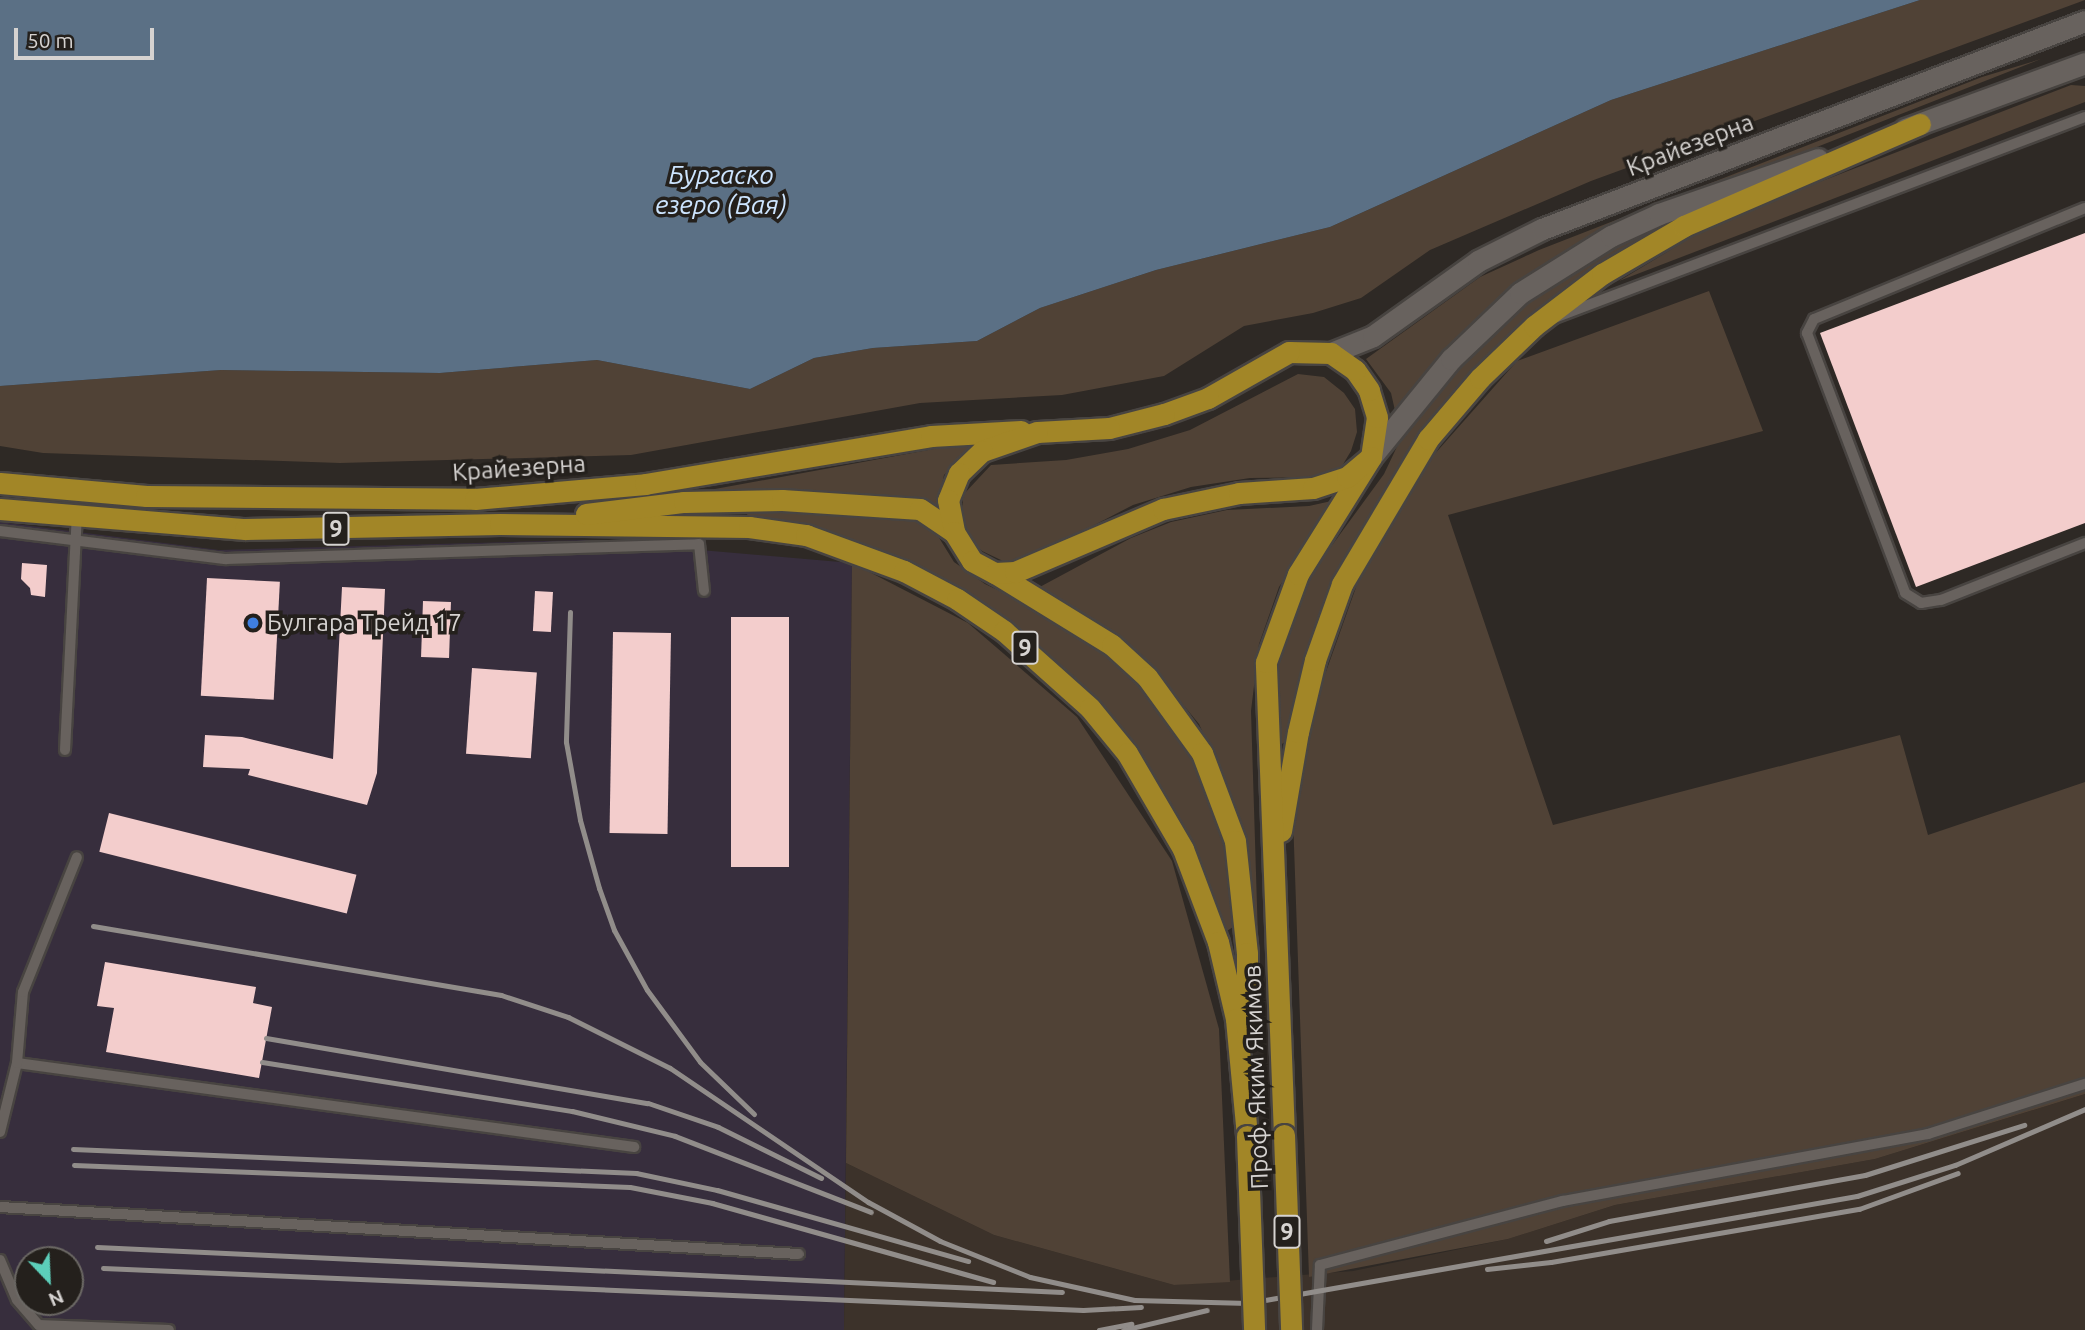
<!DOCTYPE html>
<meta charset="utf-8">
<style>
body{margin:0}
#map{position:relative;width:2085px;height:1330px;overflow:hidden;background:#2e2925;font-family:Ubuntu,sans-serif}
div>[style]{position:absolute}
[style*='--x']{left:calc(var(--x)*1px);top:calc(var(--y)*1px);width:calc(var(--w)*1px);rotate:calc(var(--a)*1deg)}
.industrial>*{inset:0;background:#372e3d}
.built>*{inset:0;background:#3c322a}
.green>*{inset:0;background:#504236}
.water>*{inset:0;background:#5b7085}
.building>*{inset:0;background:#f3cdcc;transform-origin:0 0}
.roads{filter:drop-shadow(2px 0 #484441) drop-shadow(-2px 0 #484441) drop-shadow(0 2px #484441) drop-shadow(0 -2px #484441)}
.lane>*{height:10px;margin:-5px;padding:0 5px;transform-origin:5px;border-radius:5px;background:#68625e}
.street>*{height:21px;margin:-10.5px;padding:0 10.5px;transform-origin:10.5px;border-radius:10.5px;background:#68625e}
.highway>*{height:21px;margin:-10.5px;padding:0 10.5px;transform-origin:10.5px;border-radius:10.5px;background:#a28627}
.rail>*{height:5px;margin:-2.5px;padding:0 2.5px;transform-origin:2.5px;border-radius:2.5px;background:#918d8a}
.bridges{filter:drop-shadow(2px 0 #484441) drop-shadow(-2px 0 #484441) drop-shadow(0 2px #484441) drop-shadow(0 -2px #484441)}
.highway-bridge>*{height:21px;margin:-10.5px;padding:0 10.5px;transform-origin:10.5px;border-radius:10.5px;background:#a28627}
.dots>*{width:19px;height:19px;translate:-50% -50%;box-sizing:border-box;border:4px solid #24201c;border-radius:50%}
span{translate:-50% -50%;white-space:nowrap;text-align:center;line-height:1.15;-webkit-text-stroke:7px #24201c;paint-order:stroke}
.shield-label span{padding:2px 5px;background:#24201c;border:2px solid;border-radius:5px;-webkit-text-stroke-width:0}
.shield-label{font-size:23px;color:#d6d3d1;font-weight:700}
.street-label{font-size:24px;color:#d6d3d1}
.poi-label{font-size:24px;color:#d6d3d1}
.left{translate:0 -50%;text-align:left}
.water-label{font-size:26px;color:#cde5ff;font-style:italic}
.north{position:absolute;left:14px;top:1246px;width:70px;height:70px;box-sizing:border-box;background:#24201c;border:2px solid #6b6864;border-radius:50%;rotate:157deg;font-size:19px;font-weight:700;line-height:28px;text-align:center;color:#d6d3d1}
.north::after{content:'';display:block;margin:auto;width:24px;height:32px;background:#5cceba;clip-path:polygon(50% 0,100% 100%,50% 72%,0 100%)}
.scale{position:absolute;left:14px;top:28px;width:140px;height:32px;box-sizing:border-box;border:4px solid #d6d3d1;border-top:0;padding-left:9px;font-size:21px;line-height:24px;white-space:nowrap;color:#d6d3d1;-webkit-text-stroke:5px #24201c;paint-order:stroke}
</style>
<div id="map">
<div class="industrial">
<div style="clip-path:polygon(evenodd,0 522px,219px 550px,585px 540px,852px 563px,844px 1330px,0 1330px,0 522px,28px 1260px,70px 1260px,70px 1302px,28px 1302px,28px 1260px)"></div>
</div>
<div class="built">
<div style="clip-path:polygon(2085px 1094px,2085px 1330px,844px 1330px,846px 1163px,994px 1235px,1174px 1285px,1353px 1271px,1508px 1239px,1615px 1205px,1875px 1159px)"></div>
</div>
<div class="green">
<div style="clip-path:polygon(1920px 0,2085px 0,1591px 181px,1430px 250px,1361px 298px,1313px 313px,1244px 326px,1164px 376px,1062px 395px,920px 403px,631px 455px,340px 463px,43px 453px,0 446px,0 386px,221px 370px,440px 373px,597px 360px,750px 389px,814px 358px,873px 348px,977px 341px,1040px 308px,1156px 270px,1330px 227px,1611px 100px)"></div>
<div style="clip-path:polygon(2041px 59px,1605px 230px,1396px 415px,1391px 393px,1366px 359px,1480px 277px,1539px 250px,1982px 77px)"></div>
<div style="clip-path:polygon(2071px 85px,2085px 86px,2085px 102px,1619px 281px,1695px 235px,1783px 196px)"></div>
<div style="clip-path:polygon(1685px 217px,1446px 404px,1308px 657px,1285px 742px,1279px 746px,1272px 700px,1277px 662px,1290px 616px,1311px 574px,1384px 474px,1403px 434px,1449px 374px,1525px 302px,1591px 258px)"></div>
<div style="clip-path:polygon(1709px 291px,1763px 431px,1448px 515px,1553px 825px,1900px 735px,1928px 835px,2085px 782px,2085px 1094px,1875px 1159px,1615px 1205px,1508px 1239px,1309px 1277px,1293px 817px,1317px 697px,1360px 576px,1432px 457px,1517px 361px)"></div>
<div style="clip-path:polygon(1298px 374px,1324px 377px,1344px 393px,1355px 409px,1357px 432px,1351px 451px,1342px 466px,1324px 477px,1250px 478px,1191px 487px,1133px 505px,1025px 561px,1003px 561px,982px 551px,968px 536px,962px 519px,963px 495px,991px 465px,1066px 460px,1128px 449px,1190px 430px)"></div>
<div style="clip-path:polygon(950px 446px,971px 447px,944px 475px,937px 507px,903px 498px,693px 493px)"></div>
<div style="clip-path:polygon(1336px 500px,1279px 587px,1259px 644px,1251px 711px,1258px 938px,1254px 961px,1246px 858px,1231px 794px,1199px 724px,1142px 655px,1086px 615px,1036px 589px,1131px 538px,1171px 522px,1227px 510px,1309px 506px)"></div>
<div style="clip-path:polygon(751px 508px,921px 520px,933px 528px,954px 562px,985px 584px,1053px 616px,1103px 646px,1147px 685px,1203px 772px,1231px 869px,1233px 927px,1227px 931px,1221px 924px,1114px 723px,1066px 672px,1007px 623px,749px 518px,746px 512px)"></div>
<div style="clip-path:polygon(852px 563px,968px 623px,1077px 717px,1172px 861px,1219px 1029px,1230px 1282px,1174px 1285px,994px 1235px,846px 1163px)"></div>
</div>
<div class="water">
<div style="clip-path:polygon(0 0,1920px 0,1611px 100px,1330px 227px,1156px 270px,1040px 308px,977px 341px,873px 348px,814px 358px,750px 389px,597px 360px,440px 373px,221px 370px,0 386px)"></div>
</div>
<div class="building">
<div style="clip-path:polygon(2085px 233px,2085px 523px,1916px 587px,1820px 333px)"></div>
<div style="clip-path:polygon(22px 563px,47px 565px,45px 597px,31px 595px,30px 588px,21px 579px)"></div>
<div style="left:207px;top:578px;width:73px;height:118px;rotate:3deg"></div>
<div style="clip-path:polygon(342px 587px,385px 589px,377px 773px,367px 805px,248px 775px,250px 769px,203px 767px,205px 735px,242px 737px,333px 759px)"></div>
<div style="left:535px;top:591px;width:18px;height:40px;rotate:3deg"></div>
<div style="left:423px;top:601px;width:28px;height:56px;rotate:2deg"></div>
<div style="left:731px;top:617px;width:58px;height:250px"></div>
<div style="left:613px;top:632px;width:58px;height:201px;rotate:1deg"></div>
<div style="left:472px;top:668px;width:65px;height:86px;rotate:4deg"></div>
<div style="left:109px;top:813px;width:255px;height:40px;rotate:14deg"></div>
<div style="clip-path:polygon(105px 962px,256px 987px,253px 1003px,272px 1007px,259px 1078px,106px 1052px,114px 1008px,97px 1006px)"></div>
</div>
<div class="roads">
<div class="lane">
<div style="--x:2085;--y:208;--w:293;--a:157.7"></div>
<div style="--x:1814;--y:319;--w:16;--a:117"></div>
<div style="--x:1807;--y:333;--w:278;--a:69.3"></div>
<div style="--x:1905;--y:593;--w:19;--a:32"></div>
<div style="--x:1921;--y:603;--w:20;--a:-9"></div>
<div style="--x:1941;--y:600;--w:155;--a:-21.6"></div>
<div style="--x:1554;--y:318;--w:568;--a:-20.73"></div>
<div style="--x:0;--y:531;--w:228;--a:7.1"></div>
<div style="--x:226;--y:559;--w:473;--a:-1.8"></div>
<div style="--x:699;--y:544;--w:47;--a:83.9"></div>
<div style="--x:65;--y:750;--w:233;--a:-87.1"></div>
<div style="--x:17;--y:1063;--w:623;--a:7.75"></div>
<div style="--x:0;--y:1132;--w:71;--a:-76.2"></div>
<div style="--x:17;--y:1063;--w:71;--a:-85.2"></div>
<div style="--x:23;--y:992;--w:145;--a:-68.2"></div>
<div style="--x:0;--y:1207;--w:800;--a:3.37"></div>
<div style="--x:0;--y:1260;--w:43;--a:67"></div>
<div style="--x:17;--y:1300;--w:33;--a:49"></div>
<div style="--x:39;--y:1325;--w:130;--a:2.2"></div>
<div style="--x:1317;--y:1330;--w:65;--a:-87.4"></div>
<div style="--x:1320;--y:1265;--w:251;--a:-14.8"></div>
<div style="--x:1563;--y:1201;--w:371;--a:-10.4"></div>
<div style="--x:1928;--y:1134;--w:165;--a:-17.7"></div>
</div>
<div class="street">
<div style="--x:1905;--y:129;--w:192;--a:-20.1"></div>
<div style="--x:1331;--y:353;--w:45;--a:-22"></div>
<div style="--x:1373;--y:336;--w:129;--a:-35.5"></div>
<div style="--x:1478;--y:261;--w:72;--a:-26.6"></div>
<div style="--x:1542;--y:229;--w:581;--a:-20.96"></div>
<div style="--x:1371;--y:457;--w:127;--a:-50.8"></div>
<div style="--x:1451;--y:359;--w:95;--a:-43.7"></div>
<div style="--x:1520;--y:293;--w:107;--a:-32.1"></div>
<div style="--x:1611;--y:236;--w:53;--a:-24.6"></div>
<div style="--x:1659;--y:214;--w:168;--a:-19.1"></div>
</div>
<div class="highway">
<div style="--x:0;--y:483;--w:147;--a:5.1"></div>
<div style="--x:146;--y:496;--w:329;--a:0.5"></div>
<div style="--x:475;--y:499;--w:171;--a:-5"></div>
<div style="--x:645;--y:484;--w:290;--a:-9.5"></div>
<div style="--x:931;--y:436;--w:90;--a:-3.2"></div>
<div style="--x:0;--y:509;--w:246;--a:4.7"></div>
<div style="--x:245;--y:529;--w:255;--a:-1.1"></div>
<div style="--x:500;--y:524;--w:249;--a:0.7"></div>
<div style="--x:749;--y:527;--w:58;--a:8"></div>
<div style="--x:806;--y:535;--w:104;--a:20.2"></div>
<div style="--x:904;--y:571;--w:60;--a:27.8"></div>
<div style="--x:957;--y:599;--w:57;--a:34.2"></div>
<div style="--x:1004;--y:631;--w:115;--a:41.8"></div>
<div style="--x:1090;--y:708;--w:58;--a:50.6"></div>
<div style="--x:1127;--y:753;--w:111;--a:59.7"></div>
<div style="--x:1183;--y:849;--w:99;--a:69.4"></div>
<div style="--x:1218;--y:942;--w:79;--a:76.8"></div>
<div style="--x:1236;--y:1019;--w:118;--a:84.6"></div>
<div style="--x:586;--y:514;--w:99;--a:-7"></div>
<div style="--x:684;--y:502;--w:98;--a:-1.2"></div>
<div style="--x:782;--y:500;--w:138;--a:3.7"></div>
<div style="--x:920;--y:509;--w:41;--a:34.1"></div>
<div style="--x:995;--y:573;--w:137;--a:31.6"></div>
<div style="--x:1112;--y:645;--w:47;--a:42.4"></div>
<div style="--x:1147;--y:677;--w:94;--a:54.1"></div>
<div style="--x:1202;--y:753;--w:94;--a:69.4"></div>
<div style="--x:1235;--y:841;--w:113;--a:83.9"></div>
<div style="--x:1247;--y:953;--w:75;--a:90"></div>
<div style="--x:1281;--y:831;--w:100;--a:-80.3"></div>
<div style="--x:1298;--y:732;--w:74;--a:-76.7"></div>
<div style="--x:1315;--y:660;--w:81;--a:-70.4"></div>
<div style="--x:1342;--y:584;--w:169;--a:-59.3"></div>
<div style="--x:1428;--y:439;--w:80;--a:-49.6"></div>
<div style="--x:1480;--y:378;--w:75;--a:-43.9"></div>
<div style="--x:1534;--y:326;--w:86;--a:-37.4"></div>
<div style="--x:1602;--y:274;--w:95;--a:-30.3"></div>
<div style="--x:1684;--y:226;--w:257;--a:-23.4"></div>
<div style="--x:1284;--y:1135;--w:473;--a:-92.2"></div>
<div style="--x:1266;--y:662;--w:94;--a:-70"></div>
<div style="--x:1298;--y:574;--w:138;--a:-58"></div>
<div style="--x:1371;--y:457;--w:40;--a:-81.5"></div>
<div style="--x:1377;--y:417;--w:28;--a:-107"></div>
<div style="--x:1369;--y:390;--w:24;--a:-125"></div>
<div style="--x:1355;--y:370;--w:29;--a:-145"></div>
<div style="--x:1331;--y:353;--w:42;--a:-178.6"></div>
<div style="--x:1289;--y:352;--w:93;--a:150.4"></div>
<div style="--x:1208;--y:398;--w:47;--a:160"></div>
<div style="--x:1164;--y:414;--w:57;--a:165.7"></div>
<div style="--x:1109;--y:428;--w:72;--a:176.8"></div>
<div style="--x:1037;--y:432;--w:58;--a:160.9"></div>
<div style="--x:982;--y:451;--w:32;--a:136"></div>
<div style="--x:959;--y:473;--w:29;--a:112"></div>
<div style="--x:948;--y:500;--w:33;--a:79"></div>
<div style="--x:954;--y:532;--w:34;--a:58"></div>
<div style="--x:972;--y:561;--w:26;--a:28"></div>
<div style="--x:995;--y:573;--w:20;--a:-3"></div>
<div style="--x:1015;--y:572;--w:161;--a:-23.1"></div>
<div style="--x:1163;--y:509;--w:78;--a:-11.9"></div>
<div style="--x:1239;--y:493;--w:74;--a:-3.9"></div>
<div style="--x:1313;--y:488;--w:36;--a:-18"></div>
<div style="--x:1347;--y:477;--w:31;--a:-40"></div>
</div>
</div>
<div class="rail">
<div style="--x:570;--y:612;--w:130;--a:91.8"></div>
<div style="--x:566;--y:742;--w:79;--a:79.8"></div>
<div style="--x:580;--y:820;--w:71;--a:74.4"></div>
<div style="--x:599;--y:888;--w:45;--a:70.3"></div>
<div style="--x:614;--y:930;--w:68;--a:61.2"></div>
<div style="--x:647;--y:990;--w:89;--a:53.6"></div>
<div style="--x:700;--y:1062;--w:75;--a:43.9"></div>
<div style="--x:93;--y:926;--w:414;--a:9.6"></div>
<div style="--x:501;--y:995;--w:71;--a:18.2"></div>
<div style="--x:568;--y:1017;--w:114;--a:26.6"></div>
<div style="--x:670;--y:1068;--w:239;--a:34.1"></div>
<div style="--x:868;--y:1202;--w:82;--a:28.4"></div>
<div style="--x:940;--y:1241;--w:97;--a:21.8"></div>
<div style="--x:1030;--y:1277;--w:107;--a:12.4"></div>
<div style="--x:1135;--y:1300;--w:113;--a:1.5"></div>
<div style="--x:1248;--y:1303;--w:618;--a:-9.97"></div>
<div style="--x:1857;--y:1196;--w:103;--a:-17.6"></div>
<div style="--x:1955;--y:1165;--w:142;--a:-23.3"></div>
<div style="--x:266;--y:1038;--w:387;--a:9.7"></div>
<div style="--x:648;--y:1103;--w:74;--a:18.9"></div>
<div style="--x:718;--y:1127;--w:115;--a:26.3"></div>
<div style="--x:262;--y:1062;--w:314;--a:9"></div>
<div style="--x:572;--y:1111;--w:106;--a:13.6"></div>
<div style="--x:675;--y:1136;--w:210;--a:21.2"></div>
<div style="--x:73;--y:1149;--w:564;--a:2.44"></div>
<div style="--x:636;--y:1173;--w:83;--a:11.9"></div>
<div style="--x:717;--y:1190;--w:261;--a:15.8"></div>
<div style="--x:74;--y:1165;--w:556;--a:2.27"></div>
<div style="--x:630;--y:1187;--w:84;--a:11"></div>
<div style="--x:712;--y:1203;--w:292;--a:15.7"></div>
<div style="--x:1546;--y:1241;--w:66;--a:-17.6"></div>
<div style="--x:1609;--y:1221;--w:260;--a:-10.2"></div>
<div style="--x:1865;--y:1175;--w:167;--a:-17.5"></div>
<div style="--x:97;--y:1247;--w:966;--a:2.67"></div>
<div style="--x:103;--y:1268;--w:981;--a:2.45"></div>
<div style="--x:1083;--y:1310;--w:58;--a:-3"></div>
<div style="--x:1487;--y:1269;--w:64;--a:-6.2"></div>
<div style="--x:1551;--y:1262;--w:313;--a:-9.8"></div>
<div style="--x:1859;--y:1209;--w:105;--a:-20"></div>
<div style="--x:1099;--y:1330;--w:33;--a:-11"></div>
<div style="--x:1123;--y:1330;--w:86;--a:-13.4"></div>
</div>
<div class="bridges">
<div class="highway-bridge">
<div style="--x:1284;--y:1135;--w:195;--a:87.9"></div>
<div style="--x:1247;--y:1136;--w:194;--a:87.9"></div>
</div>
</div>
<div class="dots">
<div style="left:253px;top:623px;background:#3f7fe0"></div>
</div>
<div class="shield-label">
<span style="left:336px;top:529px">9</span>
<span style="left:1025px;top:648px">9</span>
<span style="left:1287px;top:1232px">9</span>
</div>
<div class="street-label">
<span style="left:1690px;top:145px;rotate:-21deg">Крайезерна</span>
<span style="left:519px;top:468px;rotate:-4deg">Крайезерна</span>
<span style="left:1256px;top:1077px;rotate:-92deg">Проф. Яким Якимов</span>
</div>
<div class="poi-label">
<span class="left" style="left:267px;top:623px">Булгара Трейд 17</span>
</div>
<div class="water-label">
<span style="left:721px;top:190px">Бургаско<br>езеро (Вая)</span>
</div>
<div class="north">N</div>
<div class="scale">50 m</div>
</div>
